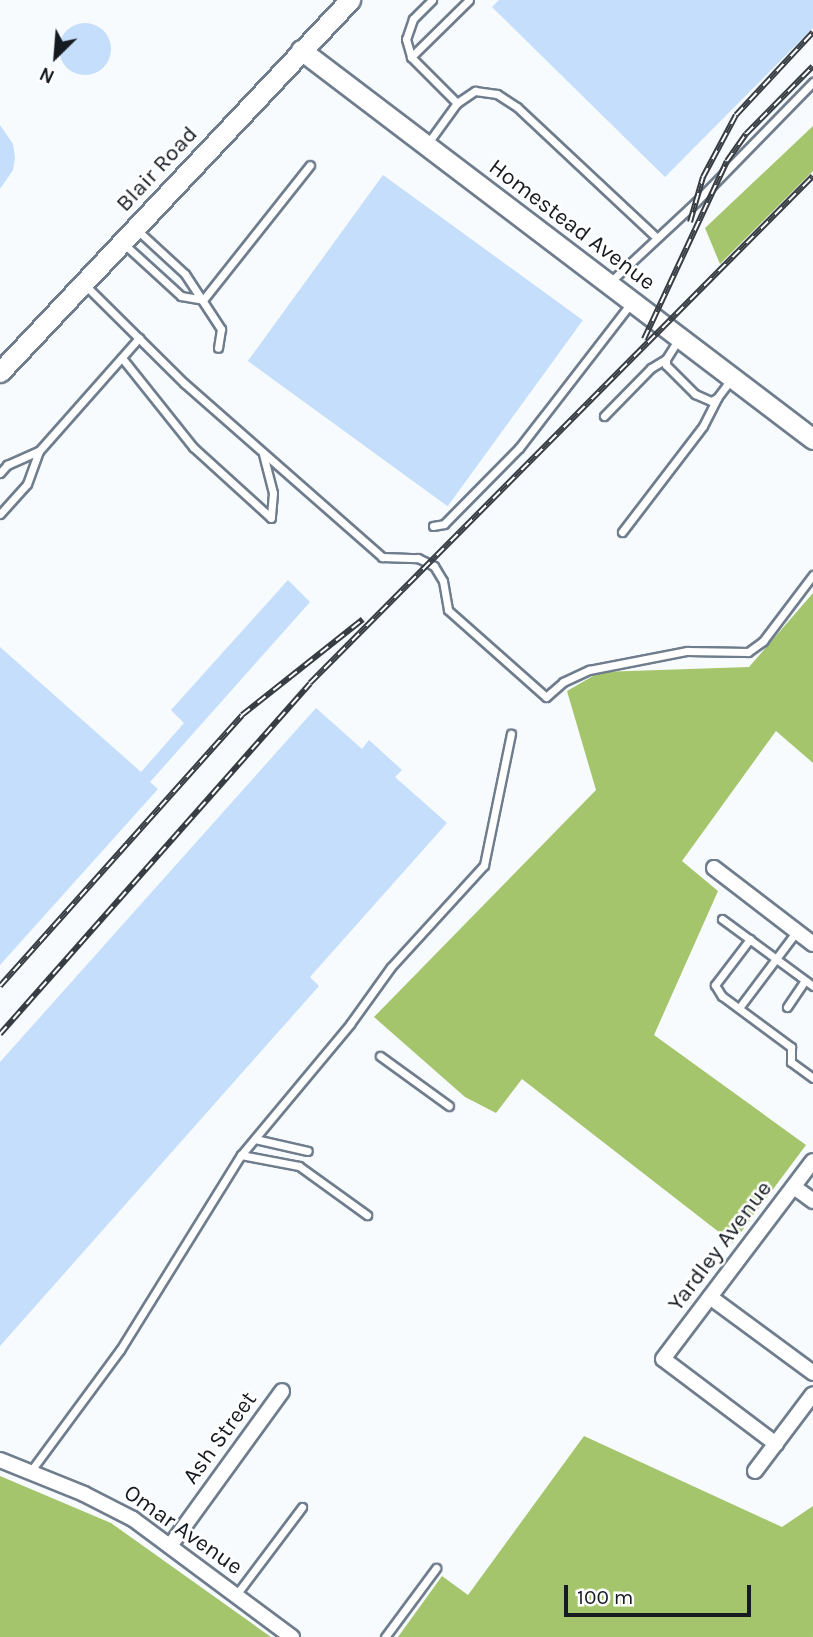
<!DOCTYPE html>
<style>
body{margin:0}
#map{position:relative;width:813px;height:1637px;overflow:hidden;background:#f7fbfe;font-family:Karla,sans-serif}
div>[style]{position:absolute}
[style*='--x']{left:calc(var(--x)*1px);top:calc(var(--y)*1px);width:calc(var(--w)*1px);rotate:calc(var(--a)*1deg)}
.forest>*{inset:0;background:#a4c56c}
.stream>*{height:3.5px;margin:-1.75px;padding:0 1.75px;transform-origin:1.75px;border-radius:1.75px;background:#a7c86f}
.building>*{inset:0;background:#c4defb;transform-origin:0 0}
.round{border-radius:50%}
.roads{filter:drop-shadow(2px 0 #6f7d8d) drop-shadow(-2px 0 #6f7d8d) drop-shadow(0 2px #6f7d8d) drop-shadow(0 -2px #6f7d8d)}
.lane>*{height:7px;margin:-3.5px;padding:0 3.5px;transform-origin:3.5px;border-radius:3.5px;background:#fff}
.street>*{height:14px;margin:-7px;padding:0 7px;transform-origin:7px;border-radius:7px;background:#fff}
.secondary>*{height:19px;margin:-9.5px;padding:0 9.5px;transform-origin:9.5px;border-radius:9.5px;background:#fff}
.rail>*{height:6px;margin-top:-3px;transform-origin:0;background:repeating-linear-gradient(90deg,#fff 0 10px,#373d43 0 20px);box-sizing:border-box;border-block:2px solid #373d43}
span{translate:-50% -50%;white-space:nowrap;text-align:center;line-height:1.15;-webkit-text-stroke:5px #fff;paint-order:stroke}
.street-label{font-size:23px;color:#151b21}
.north{position:absolute;left:21px;top:21px;width:70px;height:70px;-webkit-text-stroke:5px #fff;paint-order:stroke;rotate:205deg;font-size:19px;font-weight:700;line-height:28px;text-align:center;color:#151b21}
.north::after{content:'';display:block;margin:auto;width:24px;height:32px;background:#151b21;clip-path:polygon(50% 0,100% 100%,50% 72%,0 100%)}
.scale{position:absolute;left:564px;top:1585px;width:187px;height:32px;box-sizing:border-box;border:4px solid #151b21;border-top:0;padding-left:9px;font-size:21px;line-height:24px;white-space:nowrap;color:#151b21;-webkit-text-stroke:5px #fff;paint-order:stroke}
</style>
<div id="map">
<div class="forest">
<div style="clip-path:polygon(813px 126px,813px 171px,720px 264px,705px 228px)"></div>
<div style="clip-path:polygon(813px 593px,813px 763px,776px 731px,682px 861px,718px 891px,654px 1035px,806px 1145px,733px 1243px,522px 1079px,496px 1113px,465px 1097px,374px 1017px,596px 790px,567px 691px,600px 672px,749px 667px)"></div>
<div style="clip-path:polygon(584px 1436px,782px 1527px,813px 1506px,813px 1637px,398px 1637px,442px 1576px,468px 1595px)"></div>
<div style="clip-path:polygon(0 1476px,111px 1523px,271px 1637px,0 1637px)"></div>
</div>
<div class="stream">
<div style="--x:812;--y:1637;--w:1;--a:0"></div>
</div>
<div class="building">
<div style="clip-path:polygon(499px 0,813px 0,813px 28px,665px 177px,492px 7px)"></div>
<div class="round" style="left:59px;top:23px;width:52px;height:52px"></div>
<div style="clip-path:polygon(0 125px,13px 144px,15px 158px,13px 170px,0 189px)"></div>
<div style="left:383px;top:175px;width:247px;height:230px;rotate:36deg"></div>
<div style="clip-path:polygon(288px 580px,310px 602px,150px 782px,158px 789px,0 965px,0 647px,141px 772px,184px 723px,171px 710px)"></div>
<div style="clip-path:polygon(316px 708px,362px 749px,369px 740px,402px 770px,395px 777px,447px 823px,310px 977px,319px 986px,0 1346px,0 1062px)"></div>
</div>
<div class="roads">
<div class="lane">
<div style="--x:432;--y:0;--w:27;--a:135"></div>
<div style="--x:413;--y:19;--w:21;--a:109"></div>
<div style="--x:406;--y:39;--w:19;--a:74"></div>
<div style="--x:411;--y:57;--w:65;--a:45"></div>
<div style="--x:411;--y:57;--w:81;--a:-44.5"></div>
<div style="--x:428;--y:143;--w:49;--a:-54.1"></div>
<div style="--x:457;--y:103;--w:22;--a:-34"></div>
<div style="--x:475;--y:91;--w:22;--a:8"></div>
<div style="--x:497;--y:94;--w:24;--a:33"></div>
<div style="--x:517;--y:107;--w:190;--a:43.1"></div>
<div style="--x:135;--y:228;--w:68;--a:42.6"></div>
<div style="--x:185;--y:274;--w:66;--a:56.8"></div>
<div style="--x:221;--y:329;--w:19;--a:99"></div>
<div style="--x:124;--y:244;--w:77;--a:42.4"></div>
<div style="--x:181;--y:296;--w:22;--a:10"></div>
<div style="--x:609;--y:283;--w:119;--a:-43"></div>
<div style="--x:696;--y:202;--w:168;--a:-45.7"></div>
<div style="--x:84;--y:284;--w:141;--a:44.7"></div>
<div style="--x:184;--y:383;--w:264;--a:41.3"></div>
<div style="--x:382;--y:557;--w:36;--a:2"></div>
<div style="--x:418;--y:558;--w:18;--a:27"></div>
<div style="--x:434;--y:566;--w:17;--a:59"></div>
<div style="--x:443;--y:581;--w:29;--a:80"></div>
<div style="--x:448;--y:610;--w:131;--a:41.6"></div>
<div style="--x:546;--y:697;--w:23;--a:-41"></div>
<div style="--x:563;--y:682;--w:29;--a:-25"></div>
<div style="--x:589;--y:670;--w:100;--a:-11"></div>
<div style="--x:687;--y:651;--w:61;--a:0.9"></div>
<div style="--x:748;--y:652;--w:19;--a:-36"></div>
<div style="--x:763;--y:641;--w:83;--a:-52.9"></div>
<div style="--x:203;--y:300;--w:172;--a:-51.6"></div>
<div style="--x:678;--y:340;--w:22;--a:122"></div>
<div style="--x:666;--y:359;--w:6;--a:90"></div>
<div style="--x:666;--y:365;--w:41;--a:45"></div>
<div style="--x:695;--y:394;--w:17;--a:24"></div>
<div style="--x:711;--y:401;--w:7;--a:-27"></div>
<div style="--x:122;--y:358;--w:114;--a:51.4"></div>
<div style="--x:193;--y:447;--w:105;--a:42.3"></div>
<div style="--x:604;--y:416;--w:67;--a:-45.6"></div>
<div style="--x:651;--y:368;--w:17;--a:-31"></div>
<div style="--x:263;--y:454;--w:40;--a:75.6"></div>
<div style="--x:273;--y:493;--w:25;--a:95"></div>
<div style="--x:0;--y:473;--w:11;--a:-49"></div>
<div style="--x:7;--y:465;--w:35;--a:-24"></div>
<div style="--x:0;--y:514;--w:40;--a:-48"></div>
<div style="--x:27;--y:484;--w:35;--a:-70"></div>
<div style="--x:39;--y:451;--w:151;--a:-48.5"></div>
<div style="--x:433;--y:526;--w:11;--a:-10"></div>
<div style="--x:444;--y:524;--w:107;--a:-45.4"></div>
<div style="--x:519;--y:448;--w:185;--a:-52.3"></div>
<div style="--x:622;--y:532;--w:133;--a:-52.6"></div>
<div style="--x:703;--y:426;--w:31;--a:-63"></div>
<div style="--x:717;--y:398;--w:25;--a:-53"></div>
<div style="--x:722;--y:919;--w:113;--a:36.4"></div>
<div style="--x:750;--y:939;--w:58;--a:127.3"></div>
<div style="--x:715;--y:985;--w:13;--a:58"></div>
<div style="--x:722;--y:996;--w:86;--a:36.5"></div>
<div style="--x:791;--y:1047;--w:15;--a:90"></div>
<div style="--x:791;--y:1062;--w:27;--a:36"></div>
<div style="--x:787;--y:1007;--w:32;--a:-56"></div>
<div style="--x:739;--y:1008;--w:95;--a:-53.1"></div>
<div style="--x:380;--y:1056;--w:85;--a:35.9"></div>
<div style="--x:255;--y:1139;--w:54;--a:12.8"></div>
<div style="--x:241;--y:1155;--w:59;--a:10.7"></div>
<div style="--x:299;--y:1166;--w:84;--a:35.8"></div>
<div style="--x:30;--y:1472;--w:152;--a:-53.6"></div>
<div style="--x:120;--y:1350;--w:229;--a:-58.2"></div>
<div style="--x:241;--y:1155;--w:170;--a:-50.2"></div>
<div style="--x:350;--y:1024;--w:70;--a:-54.3"></div>
<div style="--x:391;--y:967;--w:138;--a:-47.6"></div>
<div style="--x:484;--y:865;--w:134;--a:-78.4"></div>
<div style="--x:236;--y:1595;--w:110;--a:-53.1"></div>
<div style="--x:385;--y:1637;--w:86;--a:-53.5"></div>
</div>
<div class="street">
<div style="--x:714;--y:868;--w:125;--a:37.5"></div>
<div style="--x:794;--y:1187;--w:24;--a:36"></div>
<div style="--x:710;--y:1297;--w:128;--a:36.4"></div>
<div style="--x:776;--y:1444;--w:141;--a:-143"></div>
<div style="--x:663;--y:1359;--w:248;--a:-52.9"></div>
<div style="--x:0;--y:1460;--w:91;--a:22"></div>
<div style="--x:84;--y:1494;--w:55;--a:27"></div>
<div style="--x:133;--y:1519;--w:198;--a:36.6"></div>
<div style="--x:755;--y:1471;--w:96;--a:-53"></div>
<div style="--x:170;--y:1546;--w:191;--a:-54.1"></div>
</div>
<div class="secondary">
<div style="--x:301;--y:50;--w:643;--a:37.23"></div>
<div style="--x:0;--y:372;--w:511;--a:-46.75"></div>
</div>
</div>
<div class="rail">
<div style="--x:690;--y:222;--w:47;--a:-73.9"></div>
<div style="--x:703;--y:177;--w:70;--a:-62"></div>
<div style="--x:736;--y:115;--w:113;--a:-47.1"></div>
<div style="--x:644;--y:339;--w:196;--a:-65"></div>
<div style="--x:727;--y:161;--w:33;--a:-55"></div>
<div style="--x:746;--y:134;--w:95;--a:-45.4"></div>
<div style="--x:0;--y:986;--w:363;--a:-48.2"></div>
<div style="--x:242;--y:715;--w:154;--a:-38.4"></div>
<div style="--x:0;--y:1034;--w:468;--a:-48.5"></div>
<div style="--x:310;--y:683;--w:714;--a:-45.23"></div>
</div>
<div class="street-label">
<span style="left:157px;top:169px;rotate:-47deg">Blair Road</span>
<span style="left:572px;top:225px;rotate:37deg">Homestead Avenue</span>
<span style="left:720px;top:1246px;rotate:-53deg">Yardley Avenue</span>
<span style="left:220px;top:1438px;rotate:-54deg">Ash Street</span>
<span style="left:183px;top:1530px;rotate:35deg">Omar Avenue</span>
</div>
<div class="north">N</div>
<div class="scale">100 m</div>
</div>
